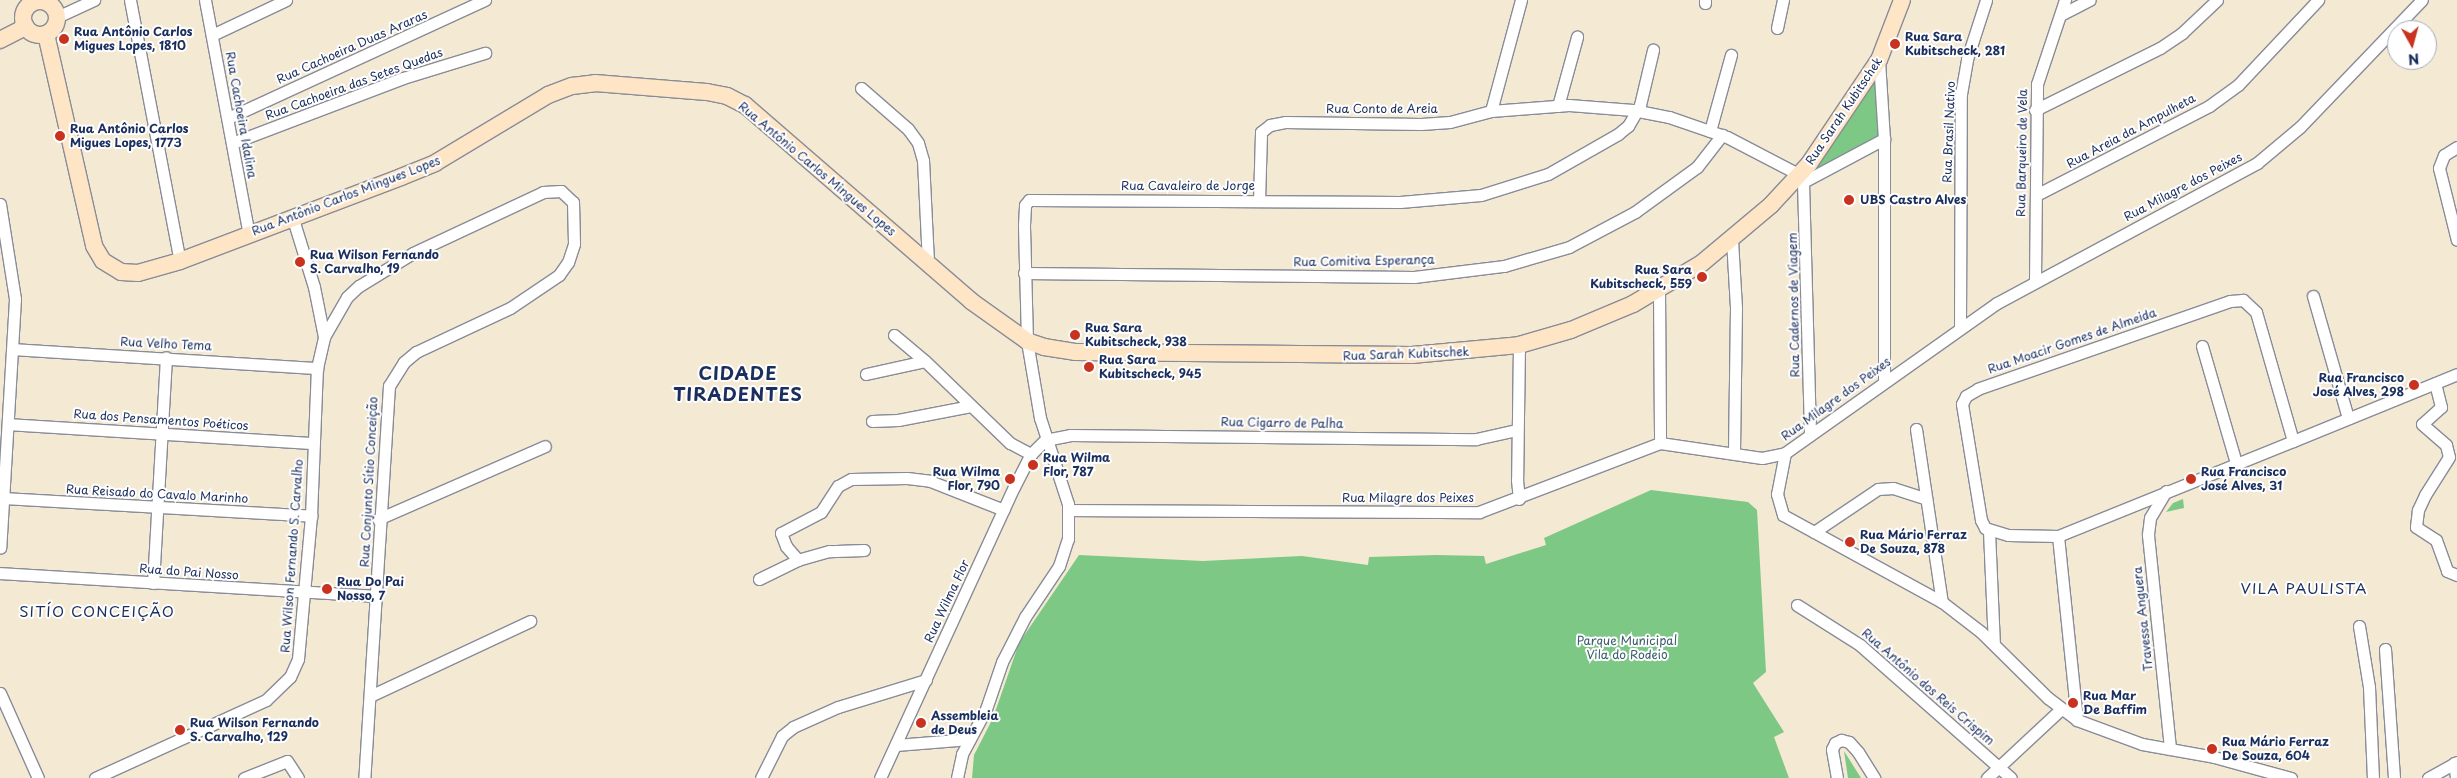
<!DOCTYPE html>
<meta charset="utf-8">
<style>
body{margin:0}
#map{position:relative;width:2457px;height:778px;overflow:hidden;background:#f4e9d3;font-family:"Playpen Sans",sans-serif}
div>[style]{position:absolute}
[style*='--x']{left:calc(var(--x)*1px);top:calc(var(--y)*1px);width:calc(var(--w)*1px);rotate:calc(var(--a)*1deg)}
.green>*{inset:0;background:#7ec885}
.roads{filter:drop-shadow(1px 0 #888c98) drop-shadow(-1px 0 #888c98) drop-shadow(0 1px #888c98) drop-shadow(0 -1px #888c98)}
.street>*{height:11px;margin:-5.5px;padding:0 5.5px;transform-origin:5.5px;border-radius:5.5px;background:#fff}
.secondary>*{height:16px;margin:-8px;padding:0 8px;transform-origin:8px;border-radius:8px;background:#fee5c5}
.secondary>.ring{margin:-8px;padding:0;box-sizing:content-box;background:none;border:16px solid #fee5c5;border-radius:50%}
.dots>*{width:14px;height:14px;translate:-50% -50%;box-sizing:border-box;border:2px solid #fff;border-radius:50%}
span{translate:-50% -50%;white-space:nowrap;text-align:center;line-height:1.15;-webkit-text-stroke:4px #fff;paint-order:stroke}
.poi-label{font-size:12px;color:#1b2f5e;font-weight:700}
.left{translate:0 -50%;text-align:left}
.right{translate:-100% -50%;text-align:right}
.street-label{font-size:12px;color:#1b2f5e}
.park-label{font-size:12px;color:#395d6a}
.quarter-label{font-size:15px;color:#1b2f5e;letter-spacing:1px}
.district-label{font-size:18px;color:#1b2f5e;font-weight:700;letter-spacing:1px}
.north{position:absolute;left:2387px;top:20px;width:50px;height:50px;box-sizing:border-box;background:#fff;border:1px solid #a4acbf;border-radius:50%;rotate:173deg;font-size:14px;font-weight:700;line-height:20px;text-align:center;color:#1b2f5e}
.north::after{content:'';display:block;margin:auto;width:18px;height:22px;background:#c8321e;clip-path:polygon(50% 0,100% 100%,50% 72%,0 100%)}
</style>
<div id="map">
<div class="green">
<div style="clip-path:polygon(1876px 76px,1880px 137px,1808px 177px)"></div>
<div style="clip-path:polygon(1651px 490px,1748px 502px,1757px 510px,1766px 672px,1753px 683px,1784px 732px,1774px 737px,1789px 778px,972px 778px,974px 755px,993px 718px,1019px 643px,1079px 555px,1203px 561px,1302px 556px,1368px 565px,1369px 557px,1436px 555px,1484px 556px,1486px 564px,1546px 545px,1544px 538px)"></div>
<div style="clip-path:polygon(2183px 499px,2184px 508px,2166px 512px,2173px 503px)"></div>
<div style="clip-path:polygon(1844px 751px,1861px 778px,1848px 778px)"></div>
</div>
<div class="roads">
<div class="street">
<div style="--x:130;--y:0;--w:266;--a:79.2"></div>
<div style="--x:205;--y:0;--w:238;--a:79.4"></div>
<div style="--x:1705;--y:3;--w:3;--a:-90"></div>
<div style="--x:2062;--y:14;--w:31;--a:-27"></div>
<div style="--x:57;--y:17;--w:41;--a:-24.7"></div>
<div style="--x:1777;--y:28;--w:29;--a:-78"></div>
<div style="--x:212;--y:35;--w:82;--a:-25.3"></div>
<div style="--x:1879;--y:60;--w:79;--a:86.4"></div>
<div style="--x:1884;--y:139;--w:242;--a:90"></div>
<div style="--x:861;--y:88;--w:62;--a:41.1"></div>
<div style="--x:908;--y:129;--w:17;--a:54"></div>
<div style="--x:918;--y:143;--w:18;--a:74"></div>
<div style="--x:923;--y:160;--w:104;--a:87.2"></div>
<div style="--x:1558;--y:106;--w:72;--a:-74.6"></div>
<div style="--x:2035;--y:110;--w:140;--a:-26.4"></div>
<div style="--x:2160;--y:48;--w:27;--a:-34"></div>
<div style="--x:2182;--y:33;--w:48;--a:-43.3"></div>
<div style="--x:1491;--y:111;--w:115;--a:-74.9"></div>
<div style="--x:228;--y:118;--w:283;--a:-24.7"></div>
<div style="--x:1710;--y:131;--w:79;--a:-74.6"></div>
<div style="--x:232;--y:143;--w:183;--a:-20.8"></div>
<div style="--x:403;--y:78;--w:86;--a:-17"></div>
<div style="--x:2457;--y:147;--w:15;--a:148"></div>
<div style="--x:2444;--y:155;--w:14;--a:111"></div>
<div style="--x:2439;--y:168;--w:74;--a:76"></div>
<div style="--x:1803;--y:182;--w:92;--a:-28"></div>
<div style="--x:2036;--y:195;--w:195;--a:-27.2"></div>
<div style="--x:2209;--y:106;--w:36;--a:-36"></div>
<div style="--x:2238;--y:85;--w:117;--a:-46.7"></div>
<div style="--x:1259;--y:201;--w:69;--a:-88.3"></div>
<div style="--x:1261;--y:132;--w:11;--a:-38"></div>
<div style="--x:1270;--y:125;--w:15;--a:-11"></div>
<div style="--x:1285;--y:122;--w:136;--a:0.8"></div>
<div style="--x:1421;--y:124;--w:29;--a:-4"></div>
<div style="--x:1450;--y:122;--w:42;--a:-15"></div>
<div style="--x:1491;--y:111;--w:78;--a:-4.4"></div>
<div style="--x:1569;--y:105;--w:64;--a:4.5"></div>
<div style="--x:1633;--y:110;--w:37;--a:11"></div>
<div style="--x:1669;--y:117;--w:61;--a:19"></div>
<div style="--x:1727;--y:137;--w:82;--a:27.5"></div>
<div style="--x:1800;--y:175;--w:8;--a:67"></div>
<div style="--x:1803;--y:182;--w:253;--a:88.4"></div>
<div style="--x:0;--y:204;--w:96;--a:81"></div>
<div style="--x:15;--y:299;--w:249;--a:93.4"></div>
<div style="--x:1732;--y:240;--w:68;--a:86.6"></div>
<div style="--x:1736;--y:308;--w:145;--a:90.8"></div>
<div style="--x:1024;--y:273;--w:390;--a:0.6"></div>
<div style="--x:1414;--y:277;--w:91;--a:-7"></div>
<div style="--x:1504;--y:266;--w:68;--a:-16.3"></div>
<div style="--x:1569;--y:247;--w:75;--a:-27.9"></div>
<div style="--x:1635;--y:212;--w:77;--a:-36"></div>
<div style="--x:1697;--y:167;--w:41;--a:-52"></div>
<div style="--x:2035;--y:281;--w:197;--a:-89.4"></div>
<div style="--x:2037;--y:84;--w:89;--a:-71.6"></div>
<div style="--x:1659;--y:290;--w:153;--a:89.6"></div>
<div style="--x:2313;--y:296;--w:127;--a:74"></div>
<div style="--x:1960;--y:327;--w:233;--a:-89.8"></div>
<div style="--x:1961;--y:94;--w:36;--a:-80"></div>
<div style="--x:1967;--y:59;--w:62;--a:-72.1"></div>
<div style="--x:894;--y:335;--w:40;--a:40"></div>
<div style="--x:925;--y:361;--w:118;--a:44"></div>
<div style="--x:1010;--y:443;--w:24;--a:28"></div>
<div style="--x:324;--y:337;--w:46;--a:-60.1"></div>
<div style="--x:347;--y:297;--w:16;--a:-43"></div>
<div style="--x:359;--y:286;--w:63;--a:-31.4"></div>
<div style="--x:413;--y:253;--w:144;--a:-25.1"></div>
<div style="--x:543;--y:192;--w:18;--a:-3"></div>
<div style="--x:561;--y:191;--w:16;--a:43"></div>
<div style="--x:573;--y:202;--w:42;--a:88.6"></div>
<div style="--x:574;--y:244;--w:19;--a:108"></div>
<div style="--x:568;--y:262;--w:16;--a:125"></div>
<div style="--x:559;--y:275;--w:59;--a:146"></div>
<div style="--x:510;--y:308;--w:104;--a:154.9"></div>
<div style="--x:416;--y:352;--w:16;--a:140"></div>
<div style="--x:404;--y:362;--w:28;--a:122"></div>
<div style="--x:389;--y:386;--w:393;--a:93.6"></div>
<div style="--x:1519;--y:345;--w:135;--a:90.8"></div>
<div style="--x:1517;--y:480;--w:19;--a:84"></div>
<div style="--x:2202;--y:346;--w:122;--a:73.8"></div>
<div style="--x:13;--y:349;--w:305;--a:3.6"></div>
<div style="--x:866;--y:374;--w:60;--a:-12.4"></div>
<div style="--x:2435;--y:383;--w:25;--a:76"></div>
<div style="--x:2441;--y:407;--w:25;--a:138"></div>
<div style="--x:2422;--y:424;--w:32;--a:41"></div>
<div style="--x:2446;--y:445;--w:12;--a:76"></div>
<div style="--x:2449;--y:457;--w:45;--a:122.3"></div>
<div style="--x:2425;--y:495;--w:17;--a:115"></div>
<div style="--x:2418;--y:510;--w:17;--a:97"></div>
<div style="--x:2416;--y:527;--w:24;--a:33"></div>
<div style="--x:2436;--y:540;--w:33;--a:70"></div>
<div style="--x:2447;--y:571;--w:11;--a:22"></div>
<div style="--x:872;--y:421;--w:26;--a:-2"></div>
<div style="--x:898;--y:420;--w:74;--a:-10.9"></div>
<div style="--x:8;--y:424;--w:306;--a:3.6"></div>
<div style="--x:1916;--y:429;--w:175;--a:81.5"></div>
<div style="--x:2293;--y:441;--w:134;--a:-106"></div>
<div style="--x:2256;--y:312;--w:18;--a:-137"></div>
<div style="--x:2243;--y:300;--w:13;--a:176"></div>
<div style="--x:2230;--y:301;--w:267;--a:160.8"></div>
<div style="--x:1978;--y:389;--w:14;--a:150"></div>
<div style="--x:1966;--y:396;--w:9;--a:117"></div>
<div style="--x:1962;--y:404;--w:118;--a:80.7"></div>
<div style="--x:1981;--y:520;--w:9;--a:63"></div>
<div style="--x:1985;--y:528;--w:24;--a:17"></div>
<div style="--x:2008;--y:535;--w:50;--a:1.1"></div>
<div style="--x:2058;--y:536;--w:253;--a:-22"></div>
<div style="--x:2293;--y:441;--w:177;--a:-22.2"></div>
<div style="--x:1785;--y:453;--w:42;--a:101"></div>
<div style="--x:1777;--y:494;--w:22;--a:74"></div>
<div style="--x:1783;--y:515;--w:181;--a:28.7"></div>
<div style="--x:1942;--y:602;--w:49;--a:37.6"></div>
<div style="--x:1981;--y:632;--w:94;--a:44.6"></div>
<div style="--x:2048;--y:698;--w:36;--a:37"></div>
<div style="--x:2077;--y:720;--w:69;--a:20.3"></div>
<div style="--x:2142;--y:744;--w:73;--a:10.2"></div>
<div style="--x:2214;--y:757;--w:80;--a:15.3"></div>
<div style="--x:2166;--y:491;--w:31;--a:121"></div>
<div style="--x:2150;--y:518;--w:17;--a:97"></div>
<div style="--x:2148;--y:535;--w:215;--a:84.1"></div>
<div style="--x:3;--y:498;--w:309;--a:3.3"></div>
<div style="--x:1069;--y:510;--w:410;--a:0.3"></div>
<div style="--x:1479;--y:512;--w:194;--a:-20.9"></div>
<div style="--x:1660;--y:443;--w:103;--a:8.4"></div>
<div style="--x:1762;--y:458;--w:24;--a:-12"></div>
<div style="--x:1785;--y:453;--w:260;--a:-35.3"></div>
<div style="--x:1997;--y:303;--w:295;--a:-28.3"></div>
<div style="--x:2257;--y:163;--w:56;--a:-39.9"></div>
<div style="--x:2300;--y:127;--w:176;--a:-46.2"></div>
<div style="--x:378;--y:519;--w:182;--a:-23.6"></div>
<div style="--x:1989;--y:531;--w:113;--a:87.5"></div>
<div style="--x:1814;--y:532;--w:77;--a:-33.9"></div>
<div style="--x:1878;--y:489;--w:15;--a:-4"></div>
<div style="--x:1893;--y:488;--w:35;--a:18"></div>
<div style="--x:2058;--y:536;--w:185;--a:84.1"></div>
<div style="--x:864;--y:550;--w:35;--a:178"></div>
<div style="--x:829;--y:551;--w:32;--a:164"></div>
<div style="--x:798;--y:560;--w:18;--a:-131"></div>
<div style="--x:786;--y:546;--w:14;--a:-111"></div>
<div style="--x:781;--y:533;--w:45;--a:-27.7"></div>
<div style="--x:821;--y:512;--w:31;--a:-57"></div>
<div style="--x:838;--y:486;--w:15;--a:-28"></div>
<div style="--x:851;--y:479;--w:56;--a:-1"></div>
<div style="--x:907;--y:478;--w:23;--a:7"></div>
<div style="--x:930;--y:481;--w:79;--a:21.4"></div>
<div style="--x:0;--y:573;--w:377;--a:3.5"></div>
<div style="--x:759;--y:579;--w:43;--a:-26"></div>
<div style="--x:153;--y:583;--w:226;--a:-86.7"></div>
<div style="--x:1797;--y:605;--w:75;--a:32.4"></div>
<div style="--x:1860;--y:645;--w:201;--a:41.4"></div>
<div style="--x:2359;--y:626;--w:62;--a:80.7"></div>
<div style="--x:2369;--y:687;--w:91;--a:87.5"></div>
<div style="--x:2385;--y:649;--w:129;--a:86"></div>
<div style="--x:0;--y:693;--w:93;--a:65.9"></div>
<div style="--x:370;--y:696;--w:177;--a:-25.1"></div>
<div style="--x:896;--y:745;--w:74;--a:-4.6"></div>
<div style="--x:2454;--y:763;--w:15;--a:82"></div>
<div style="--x:95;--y:778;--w:188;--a:-24.5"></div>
<div style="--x:266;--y:700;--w:33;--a:-44"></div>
<div style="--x:290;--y:677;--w:20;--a:-66"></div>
<div style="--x:298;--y:659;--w:144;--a:-84.8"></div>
<div style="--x:311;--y:516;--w:148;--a:-87.7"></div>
<div style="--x:317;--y:368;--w:32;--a:-77"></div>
<div style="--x:324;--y:337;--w:51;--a:-101.3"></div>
<div style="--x:314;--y:287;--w:71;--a:-107.2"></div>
<div style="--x:244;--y:778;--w:46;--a:-21.6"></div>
<div style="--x:287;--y:761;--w:20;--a:57"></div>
<div style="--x:761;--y:778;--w:47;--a:-63.4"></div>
<div style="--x:782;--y:736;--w:14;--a:-39"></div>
<div style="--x:793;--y:727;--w:49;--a:-24"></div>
<div style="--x:838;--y:707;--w:92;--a:-17.1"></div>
<div style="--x:880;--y:778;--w:320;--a:-65.3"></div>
<div style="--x:1014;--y:487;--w:37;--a:-63"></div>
<div style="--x:1031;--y:454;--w:20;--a:-45"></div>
<div style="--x:1045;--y:440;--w:25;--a:-11"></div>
<div style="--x:1070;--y:435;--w:406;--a:0.6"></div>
<div style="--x:1476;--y:439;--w:42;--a:-12.4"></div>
<div style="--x:957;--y:778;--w:25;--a:-78"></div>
<div style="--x:962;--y:754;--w:51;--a:-61.9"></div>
<div style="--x:986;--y:709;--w:50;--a:-71.2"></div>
<div style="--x:1002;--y:662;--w:51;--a:-62.9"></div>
<div style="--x:1025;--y:617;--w:61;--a:-56.3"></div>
<div style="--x:1059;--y:566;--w:28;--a:-72"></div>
<div style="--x:1068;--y:539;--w:35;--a:-90"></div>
<div style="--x:1068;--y:504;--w:90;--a:-108"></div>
<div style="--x:1040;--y:418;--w:78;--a:-99.6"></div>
<div style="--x:1027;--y:341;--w:116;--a:-91.5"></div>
<div style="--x:1024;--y:225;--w:20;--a:-87"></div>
<div style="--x:1025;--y:205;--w:6;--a:-51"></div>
<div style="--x:1029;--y:200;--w:371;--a:0.3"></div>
<div style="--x:1400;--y:202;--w:81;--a:-4.9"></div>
<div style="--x:1481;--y:195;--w:70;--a:-17.4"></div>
<div style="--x:1548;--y:174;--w:81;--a:-29.7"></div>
<div style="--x:1618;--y:134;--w:13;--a:-39"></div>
<div style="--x:1628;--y:126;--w:24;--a:-60"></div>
<div style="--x:1640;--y:105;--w:57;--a:-76.7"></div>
<div style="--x:1837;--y:778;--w:29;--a:-100"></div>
<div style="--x:1832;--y:749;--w:7;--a:-63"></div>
<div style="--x:1835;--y:743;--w:7;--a:-27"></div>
<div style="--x:1841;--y:740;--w:8;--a:14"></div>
<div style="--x:1849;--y:742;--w:13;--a:48"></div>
<div style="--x:1858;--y:752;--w:31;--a:58"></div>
<div style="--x:1987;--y:778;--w:101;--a:-43"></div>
<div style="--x:2428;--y:778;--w:33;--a:-29"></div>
</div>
<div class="secondary">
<div class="ring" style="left:23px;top:1px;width:18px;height:18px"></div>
<div style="--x:46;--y:34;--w:217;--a:77.2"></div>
<div style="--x:94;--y:246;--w:17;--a:59"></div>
<div style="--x:103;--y:261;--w:21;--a:31"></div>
<div style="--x:121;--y:272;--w:17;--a:3"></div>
<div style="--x:138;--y:273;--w:44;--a:-15.9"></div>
<div style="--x:180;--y:261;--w:236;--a:-20.8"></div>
<div style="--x:401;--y:177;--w:37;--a:-22"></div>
<div style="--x:435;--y:163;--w:132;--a:-31"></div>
<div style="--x:548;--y:95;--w:26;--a:-21"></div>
<div style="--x:572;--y:86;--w:23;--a:-7"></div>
<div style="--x:595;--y:83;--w:112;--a:4.6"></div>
<div style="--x:707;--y:92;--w:20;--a:11"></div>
<div style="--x:727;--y:96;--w:20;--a:27"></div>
<div style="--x:745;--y:105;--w:299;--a:40.9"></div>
<div style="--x:971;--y:301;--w:69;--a:35.5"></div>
<div style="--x:1027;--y:341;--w:18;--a:19"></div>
<div style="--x:1044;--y:347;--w:31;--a:9"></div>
<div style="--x:1075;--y:352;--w:337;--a:0.5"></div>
<div style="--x:1412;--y:355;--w:107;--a:-5.3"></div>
<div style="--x:1519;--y:345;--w:54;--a:-16.1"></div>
<div style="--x:1571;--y:330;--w:67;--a:-22.8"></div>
<div style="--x:1633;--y:304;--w:80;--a:-30.7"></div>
<div style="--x:1702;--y:263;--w:90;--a:-40"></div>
<div style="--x:1771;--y:205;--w:56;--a:-47.2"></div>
<div style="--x:1809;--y:164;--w:125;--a:-56.1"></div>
<div style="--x:1879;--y:60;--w:64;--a:-69"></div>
<div style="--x:0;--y:40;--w:29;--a:-27"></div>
</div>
</div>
<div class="dots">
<div style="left:64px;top:39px;background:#c8321e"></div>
<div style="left:1895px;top:44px;background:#c8321e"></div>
<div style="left:60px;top:136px;background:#c8321e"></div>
<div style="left:1849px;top:200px;background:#c8321e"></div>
<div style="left:300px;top:262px;background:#c8321e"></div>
<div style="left:1702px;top:277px;background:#c8321e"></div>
<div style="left:1075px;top:335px;background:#c8321e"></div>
<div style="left:1089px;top:367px;background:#c8321e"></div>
<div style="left:2414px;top:385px;background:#c8321e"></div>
<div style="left:1033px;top:465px;background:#c8321e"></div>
<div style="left:1010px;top:479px;background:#c8321e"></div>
<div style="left:2191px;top:479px;background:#c8321e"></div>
<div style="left:1850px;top:542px;background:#c8321e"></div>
<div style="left:327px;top:589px;background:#c8321e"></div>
<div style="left:2073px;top:703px;background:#c8321e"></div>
<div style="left:921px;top:723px;background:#c8321e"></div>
<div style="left:180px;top:730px;background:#c8321e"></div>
<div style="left:2212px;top:749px;background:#c8321e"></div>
</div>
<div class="poi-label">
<span class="left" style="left:74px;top:39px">Rua Antônio Carlos<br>Migues Lopes, 1810</span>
<span class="left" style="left:1905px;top:44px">Rua Sara<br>Kubitscheck, 281</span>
<span class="left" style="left:70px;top:136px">Rua Antônio Carlos<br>Migues Lopes, 1773</span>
<span class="left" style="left:1860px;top:200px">UBS Castro Alves</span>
<span class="left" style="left:310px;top:262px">Rua Wilson Fernando<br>S. Carvalho, 19</span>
<span class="right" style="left:1692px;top:277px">Rua Sara<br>Kubitscheck, 559</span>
<span class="left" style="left:1085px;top:335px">Rua Sara<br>Kubitscheck, 938</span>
<span class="left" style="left:1099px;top:367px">Rua Sara<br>Kubitscheck, 945</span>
<span class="right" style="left:2404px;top:385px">Rua Francisco<br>José Alves, 298</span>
<span class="left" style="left:1043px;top:465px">Rua Wilma<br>Flor, 787</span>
<span class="right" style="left:1000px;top:479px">Rua Wilma<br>Flor, 790</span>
<span class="left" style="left:2201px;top:479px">Rua Francisco<br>José Alves, 31</span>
<span class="left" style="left:1860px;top:542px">Rua Mário Ferraz<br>De Souza, 878</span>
<span class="left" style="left:337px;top:589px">Rua Do Pai<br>Nosso, 7</span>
<span class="left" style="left:2083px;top:703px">Rua Mar<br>De Baffim</span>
<span class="left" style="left:931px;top:723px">Assembleia<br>de Deus</span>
<span class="left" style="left:190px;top:730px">Rua Wilson Fernando<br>S. Carvalho, 129</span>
<span class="left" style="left:2222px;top:749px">Rua Mário Ferraz<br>De Souza, 604</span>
</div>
<div class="street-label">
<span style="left:352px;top:47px;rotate:-24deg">Rua Cachoeira Duas Araras</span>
<span style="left:354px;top:84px;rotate:-20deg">Rua Cachoeira das Setes Quedas</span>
<span style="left:1382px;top:109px">Rua Conto de Areia</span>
<span style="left:1844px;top:111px;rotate:-56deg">Rua Sarah Kubitschek</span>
<span style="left:241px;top:115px;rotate:80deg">Rua Cachoeira Idalina</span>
<span style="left:2131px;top:131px;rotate:-28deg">Rua Areia da Ampulheta</span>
<span style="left:1949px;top:132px;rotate:-88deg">Rua Brasil Nativo</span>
<span style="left:2022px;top:153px;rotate:-89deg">Rua Barqueiro de Vela</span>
<span style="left:817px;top:169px;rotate:40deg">Rua Antônio Carlos Mingues Lopes</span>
<span style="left:1188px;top:186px">Rua Cavaleiro de Jorge</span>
<span style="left:2183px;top:187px;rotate:-28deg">Rua Milagre dos Peixes</span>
<span style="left:346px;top:196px;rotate:-21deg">Rua Antônio Carlos Mingues Lopes</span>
<span style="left:1364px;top:261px;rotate:-1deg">Rua Comitiva Esperança</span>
<span style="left:1794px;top:305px;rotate:-91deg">Rua Cadernos de Viagem</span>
<span style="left:2072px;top:341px;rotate:-19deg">Rua Moacir Gomes de Almeida</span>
<span style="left:166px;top:344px;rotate:3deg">Rua Velho Tema</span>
<span style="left:1406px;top:354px;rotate:-2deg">Rua Sarah Kubitschek</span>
<span style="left:1836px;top:399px;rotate:-36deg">Rua Milagre dos Peixes</span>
<span style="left:161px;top:420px;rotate:4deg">Rua dos Pensamentos Poéticos</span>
<span style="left:1282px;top:423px;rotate:1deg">Rua Cigarro de Palha</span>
<span style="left:369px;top:482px;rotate:-87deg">Rua Conjunto Sítio Conceição</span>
<span style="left:157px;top:494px;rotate:3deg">Rua Reisado do Cavalo Marinho</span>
<span style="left:1408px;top:498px">Rua Milagre dos Peixes</span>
<span style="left:292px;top:556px;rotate:-86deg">Rua Wilson Fernando S. Carvalho</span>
<span style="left:189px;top:572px;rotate:4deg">Rua do Pai Nosso</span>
<span style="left:947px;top:601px;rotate:-65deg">Rua Wilma Flor</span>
<span style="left:2143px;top:619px;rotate:-96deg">Travessa Anguera</span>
<span style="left:1928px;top:687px;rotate:41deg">Rua Antônio dos Reis Crispim</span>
</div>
<div class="park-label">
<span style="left:1627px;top:648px">Parque Municipal<br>Vila do Rodeio</span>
</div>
<div class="quarter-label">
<span style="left:2304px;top:588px">VILA PAULISTA</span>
<span style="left:97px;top:611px">SITÍO CONCEIÇÃO</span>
</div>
<div class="district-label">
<span style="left:738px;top:384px">CIDADE<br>TIRADENTES</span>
</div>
<div class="north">N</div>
</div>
